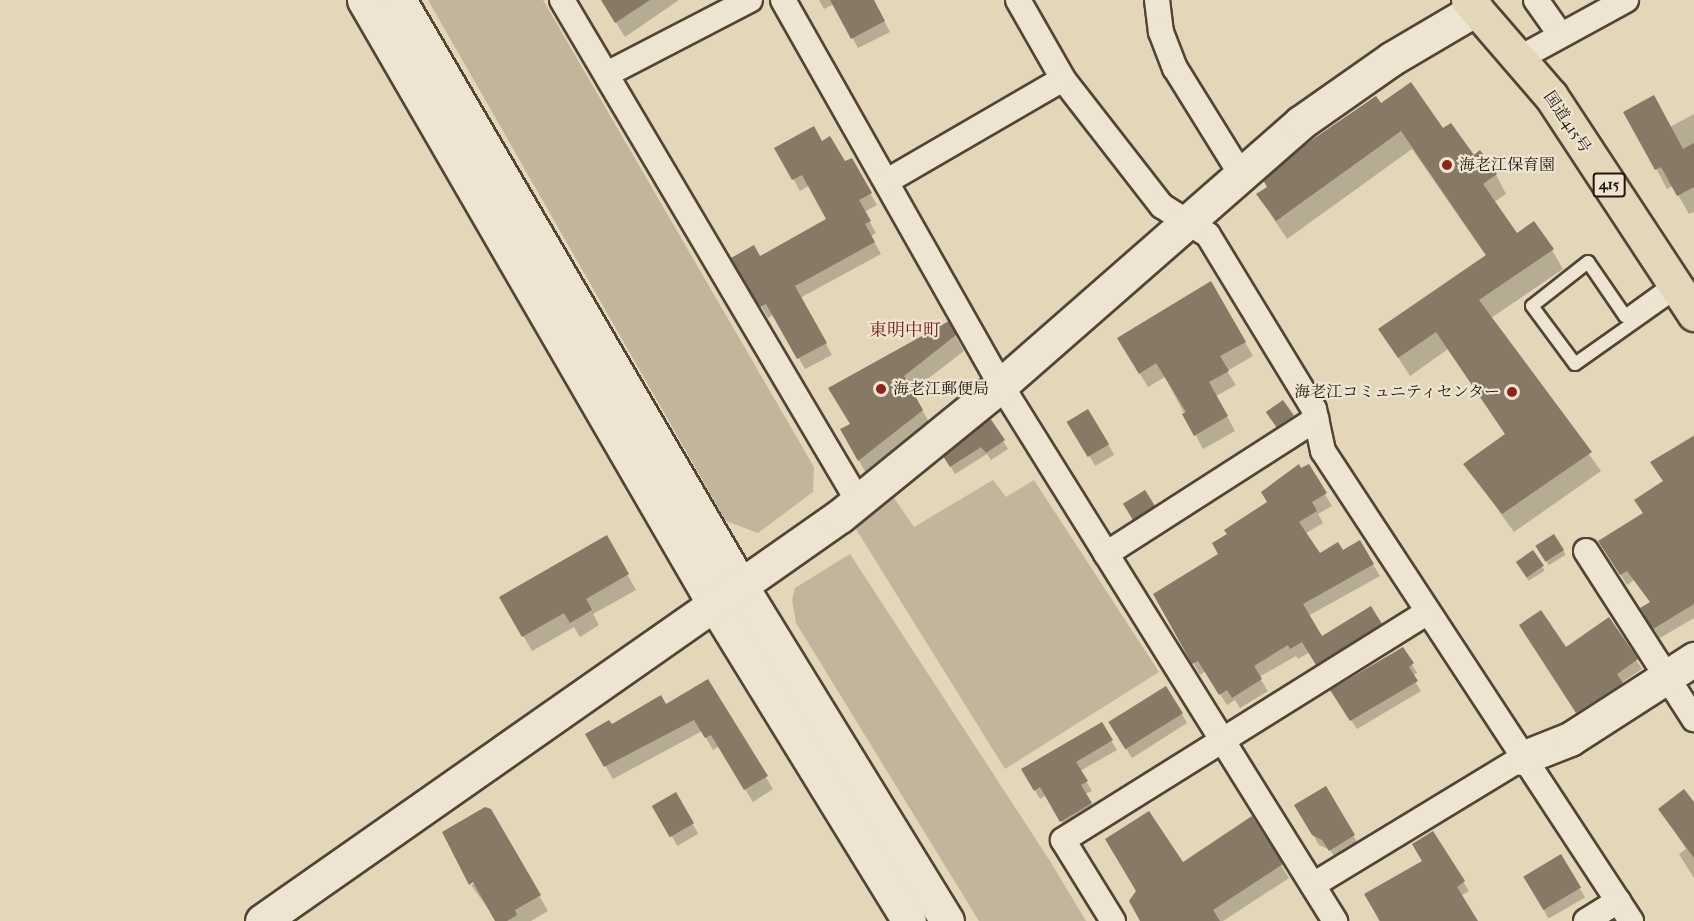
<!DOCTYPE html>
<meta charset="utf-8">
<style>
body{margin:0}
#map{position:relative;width:1694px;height:921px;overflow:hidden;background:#e4d6b8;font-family:"IM FELL French Canon","Noto Serif JP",serif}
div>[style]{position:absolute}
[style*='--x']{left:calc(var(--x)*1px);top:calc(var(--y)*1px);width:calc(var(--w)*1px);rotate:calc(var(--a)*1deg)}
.green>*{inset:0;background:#c3b59b}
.shadow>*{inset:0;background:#0003;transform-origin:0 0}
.building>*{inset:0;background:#877966;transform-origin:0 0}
.roads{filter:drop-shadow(2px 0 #534438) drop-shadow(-2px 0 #534438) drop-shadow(0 2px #534438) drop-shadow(0 -2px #534438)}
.lane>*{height:12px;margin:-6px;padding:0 6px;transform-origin:6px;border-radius:6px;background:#ede4d1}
.street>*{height:24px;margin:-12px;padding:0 12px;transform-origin:12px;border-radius:12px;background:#ede4d1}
.secondary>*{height:33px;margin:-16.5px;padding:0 16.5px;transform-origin:16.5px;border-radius:16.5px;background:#ede4d1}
.highway>*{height:33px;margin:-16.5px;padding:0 16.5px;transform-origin:16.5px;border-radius:16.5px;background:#e4d6b8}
.dots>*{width:16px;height:16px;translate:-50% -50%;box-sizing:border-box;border:3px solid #ede4d1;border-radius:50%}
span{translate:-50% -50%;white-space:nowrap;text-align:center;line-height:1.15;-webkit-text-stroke:4.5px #ede4d1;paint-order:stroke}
.shield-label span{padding:2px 4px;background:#ede4d1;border:2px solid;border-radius:4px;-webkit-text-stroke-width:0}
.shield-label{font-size:15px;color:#23140e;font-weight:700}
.street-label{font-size:16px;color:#23140e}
.poi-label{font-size:16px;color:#23140e}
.left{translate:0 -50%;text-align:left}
.right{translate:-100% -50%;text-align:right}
.neighbourhood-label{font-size:18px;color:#7a1f14}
</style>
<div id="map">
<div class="green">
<div style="clip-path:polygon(428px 0,543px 0,814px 467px,813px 492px,758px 533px,726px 521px)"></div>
<div style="clip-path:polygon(993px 480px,1006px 497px,1034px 480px,1159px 672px,1005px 769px,854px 526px,894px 498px,914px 527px)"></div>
<div style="clip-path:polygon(850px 554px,1050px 861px,1086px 921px,979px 921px,796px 623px,792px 600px,795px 588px)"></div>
</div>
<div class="shadow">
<div style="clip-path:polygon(602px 0,679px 0,625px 37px)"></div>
<div style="clip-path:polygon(819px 0,873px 0,890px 32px,858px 48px,834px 4px,824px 9px)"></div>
<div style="clip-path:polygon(1381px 105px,1443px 130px,1496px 175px,1506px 194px,1494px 202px,1517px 235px,1552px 250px,1563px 269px,1491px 318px,1601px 471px,1514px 532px,1465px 464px,1506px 435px,1448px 349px,1410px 376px,1380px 329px,1486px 256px,1412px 149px,1287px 239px,1258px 195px)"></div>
<div style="clip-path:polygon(1626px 112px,1670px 127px,1694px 114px,1694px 212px,1689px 214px,1673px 186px,1667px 189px)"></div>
<div style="clip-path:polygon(821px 143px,844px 163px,851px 160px,877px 205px,864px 212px,876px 233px,871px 236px,881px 254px,800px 298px,832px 355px,805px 369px,774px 314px,768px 318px,733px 258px,760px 258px,829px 219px,810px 185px,800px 191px,776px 148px)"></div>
<div style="clip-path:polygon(1211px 283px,1253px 356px,1227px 371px,1236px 385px,1216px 396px,1235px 431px,1203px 449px,1165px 377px,1148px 387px,1119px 339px)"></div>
<div style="clip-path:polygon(948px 323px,964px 351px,912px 391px,931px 426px,867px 475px,842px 430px,852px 425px)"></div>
<div style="left:1283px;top:402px;width:22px;height:18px;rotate:58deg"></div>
<div style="left:1088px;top:411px;width:51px;height:22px;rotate:59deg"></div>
<div style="clip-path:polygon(990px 420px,1008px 449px,991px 460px,987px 454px,955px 474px,945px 457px)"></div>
<div style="clip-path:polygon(1694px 435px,1694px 618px,1660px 638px,1647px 619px,1651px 603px,1634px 580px,1627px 585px,1606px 551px,1644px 514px,1664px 482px,1652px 462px)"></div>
<div style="clip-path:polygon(1308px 466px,1332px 506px,1318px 514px,1323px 523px,1305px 534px,1319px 555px,1342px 552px,1359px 542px,1380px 576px,1308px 616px,1322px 638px,1371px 608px,1388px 636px,1324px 676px,1310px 652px,1298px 659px,1296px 656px,1259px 677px,1268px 691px,1240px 708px,1235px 700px,1227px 705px,1206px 671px,1200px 675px,1155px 594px,1220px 555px)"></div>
<div style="left:1145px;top:492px;width:22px;height:23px;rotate:60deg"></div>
<div style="left:1554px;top:536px;width:22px;height:20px;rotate:58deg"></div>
<div style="clip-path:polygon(606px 537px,636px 590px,593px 614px,599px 625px,580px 637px,574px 627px,532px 651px,501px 597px)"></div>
<div style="left:1533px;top:552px;width:22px;height:19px;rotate:58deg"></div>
<div style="clip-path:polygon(1609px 619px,1642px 669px,1621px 683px,1626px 692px,1582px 721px,1526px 634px,1565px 649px)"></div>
<div style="clip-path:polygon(1403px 649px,1417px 673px,1412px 676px,1421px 691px,1357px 729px,1337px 699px)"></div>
<div style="clip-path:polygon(708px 681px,773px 789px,753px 802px,719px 746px,713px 750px,702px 731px,613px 779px,587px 735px,666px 706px)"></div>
<div style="clip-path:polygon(1182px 714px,1187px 723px,1132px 758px,1116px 732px)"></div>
<div style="clip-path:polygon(1101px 724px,1117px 750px,1080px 771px,1092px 791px,1085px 794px,1096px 812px,1067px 830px,1046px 795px,1040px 799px,1023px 770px)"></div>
<div style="clip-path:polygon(1326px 788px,1359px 846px,1336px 859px,1330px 850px,1319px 845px,1296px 805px)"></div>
<div style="left:675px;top:795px;width:45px;height:24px;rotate:59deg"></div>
<div style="clip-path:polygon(1694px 804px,1694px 878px,1679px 854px,1686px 849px,1660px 809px)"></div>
<div style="clip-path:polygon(490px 810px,548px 911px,531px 921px,497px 921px,471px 885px,480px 880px)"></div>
<div style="clip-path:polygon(1433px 833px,1469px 891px,1461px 896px,1476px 921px,1379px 921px,1366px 895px,1424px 862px)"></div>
<div style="left:1561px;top:856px;width:48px;height:42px;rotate:60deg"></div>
<div style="clip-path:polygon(1182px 864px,1281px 865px,1289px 878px,1223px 921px,1142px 921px)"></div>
</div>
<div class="building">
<div style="clip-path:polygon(601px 0,650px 0,615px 23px)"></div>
<div style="clip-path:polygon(830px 0,874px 0,885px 21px,851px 39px)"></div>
<div style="clip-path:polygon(1411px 82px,1443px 128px,1451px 123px,1474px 155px,1480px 150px,1497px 174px,1483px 184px,1517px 233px,1534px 221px,1554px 249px,1479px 300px,1592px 452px,1502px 514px,1463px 464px,1505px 434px,1436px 332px,1398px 358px,1378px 329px,1486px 255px,1401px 131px,1276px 221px,1256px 194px,1267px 187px,1263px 180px,1300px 148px,1376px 96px,1381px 103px)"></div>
<div style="clip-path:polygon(1654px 95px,1683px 149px,1694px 143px,1694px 187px,1677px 196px,1661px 167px,1655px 170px,1623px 112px)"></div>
<div style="clip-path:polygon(814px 126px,822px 141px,830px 136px,845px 161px,852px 158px,872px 193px,859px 200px,871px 221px,865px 224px,875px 242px,795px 286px,827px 343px,797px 359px,766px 304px,760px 307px,731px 258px,754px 245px,760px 256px,826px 219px,802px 175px,792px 180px,774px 148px)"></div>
<div style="clip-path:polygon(1211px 281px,1246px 342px,1220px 356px,1229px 371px,1209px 382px,1228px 416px,1194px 436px,1182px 414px,1186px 412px,1156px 363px,1139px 374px,1117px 338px)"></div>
<div style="clip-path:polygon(949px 321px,956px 335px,904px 376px,923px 410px,858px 461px,840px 429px,850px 424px,828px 388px)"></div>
<div style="left:1283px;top:400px;width:19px;height:21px;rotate:55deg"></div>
<div style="left:1088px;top:409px;width:41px;height:25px;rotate:59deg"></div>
<div style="clip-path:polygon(990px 418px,1005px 440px,986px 453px,981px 447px,950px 467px,943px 456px)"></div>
<div style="clip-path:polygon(1694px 436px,1694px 604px,1653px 629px,1640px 608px,1650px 602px,1627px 571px,1620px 575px,1598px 541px,1643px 513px,1634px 500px,1663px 481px,1650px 462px)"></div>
<div style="clip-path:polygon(1299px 464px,1301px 468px,1309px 464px,1327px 493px,1312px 502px,1317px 511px,1299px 522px,1320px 553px,1338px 542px,1343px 550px,1360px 540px,1374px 564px,1303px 604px,1322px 636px,1371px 606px,1382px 624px,1316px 665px,1302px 642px,1290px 649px,1288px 645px,1254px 666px,1262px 679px,1232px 698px,1227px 690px,1219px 695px,1198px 661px,1192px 664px,1153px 594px,1218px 554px,1212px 543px,1227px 534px,1224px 530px,1267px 502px,1261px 492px)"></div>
<div style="left:1145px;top:490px;width:19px;height:26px;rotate:58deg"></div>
<div style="left:1554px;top:534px;width:19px;height:22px;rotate:58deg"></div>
<div style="clip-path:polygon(607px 535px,629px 574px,586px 599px,592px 610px,570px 623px,564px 613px,522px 637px,499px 597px)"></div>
<div style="left:1533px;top:550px;width:19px;height:21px;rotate:55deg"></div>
<div style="clip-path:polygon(1541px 610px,1566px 647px,1609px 617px,1638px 659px,1617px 674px,1623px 683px,1576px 713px,1519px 625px)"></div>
<div style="clip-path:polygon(1403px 647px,1414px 663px,1409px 667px,1418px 681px,1350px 721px,1330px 690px)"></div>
<div style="clip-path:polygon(708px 679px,768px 776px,744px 790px,711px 735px,705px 738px,694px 720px,604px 767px,585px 734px,609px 720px,612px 724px,661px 695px,666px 704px)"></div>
<div style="left:1166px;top:686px;width:32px;height:68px;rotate:58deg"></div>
<div style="clip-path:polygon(1102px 722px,1113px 740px,1076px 762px,1088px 781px,1081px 785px,1092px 803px,1060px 822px,1040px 787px,1034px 791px,1021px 769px)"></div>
<div style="clip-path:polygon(1326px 786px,1355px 835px,1329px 851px,1322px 840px,1312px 835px,1294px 805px)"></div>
<div style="clip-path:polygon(1684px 789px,1694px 802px,1694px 858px,1658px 809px)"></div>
<div style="left:676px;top:792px;width:36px;height:28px;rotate:60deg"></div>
<div style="clip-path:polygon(485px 807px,491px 809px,541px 895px,515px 910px,517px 915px,507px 921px,495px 921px,473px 882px,469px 885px,442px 832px)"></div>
<div style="clip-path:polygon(1149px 811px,1183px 862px,1252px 816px,1283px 864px,1213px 910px,1220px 921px,1140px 921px,1129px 901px,1136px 891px,1105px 839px)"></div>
<div style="clip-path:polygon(1433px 831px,1465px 881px,1457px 887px,1478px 921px,1380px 921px,1364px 894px,1422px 861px,1412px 844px)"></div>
<div style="left:1561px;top:854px;width:39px;height:44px;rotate:59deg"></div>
</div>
<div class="roads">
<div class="lane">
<div style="--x:1672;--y:282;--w:58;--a:144.1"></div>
<div style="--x:1625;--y:316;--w:65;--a:-124.4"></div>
<div style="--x:1588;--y:262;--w:71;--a:141.8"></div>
<div style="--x:1532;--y:306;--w:72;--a:53.4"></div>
<div style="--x:1575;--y:364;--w:125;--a:-35.2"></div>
</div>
<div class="street">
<div style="--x:562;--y:0;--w:582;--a:59.42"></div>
<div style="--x:783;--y:0;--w:442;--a:60.5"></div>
<div style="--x:1001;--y:385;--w:632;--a:58.07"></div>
<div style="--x:1018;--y:0;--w:91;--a:60.3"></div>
<div style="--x:1063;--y:79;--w:161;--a:52.1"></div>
<div style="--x:1162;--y:206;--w:54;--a:32.2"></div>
<div style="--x:1208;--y:235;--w:204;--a:58.7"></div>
<div style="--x:1314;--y:409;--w:43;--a:77.9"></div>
<div style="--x:1323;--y:451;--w:562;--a:56.76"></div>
<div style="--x:1157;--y:0;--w:32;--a:83"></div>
<div style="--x:1161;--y:32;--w:39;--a:69"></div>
<div style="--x:1175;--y:68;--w:123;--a:58.2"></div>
<div style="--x:1536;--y:0;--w:42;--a:54.8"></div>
<div style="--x:1520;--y:58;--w:121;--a:-28.7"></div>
<div style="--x:607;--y:74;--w:161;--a:-27.4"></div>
<div style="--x:887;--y:181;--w:203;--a:-30.1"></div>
<div style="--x:1586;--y:551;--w:200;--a:57.3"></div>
<div style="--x:1106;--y:554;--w:250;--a:-32.7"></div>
<div style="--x:1313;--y:885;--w:245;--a:-31.3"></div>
<div style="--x:1113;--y:921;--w:95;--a:-121.7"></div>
<div style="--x:1063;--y:840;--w:430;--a:-32"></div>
<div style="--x:1586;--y:921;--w:38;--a:-32"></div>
</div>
<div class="secondary">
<div style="--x:364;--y:0;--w:698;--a:59.91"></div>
<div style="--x:714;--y:604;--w:372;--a:58.4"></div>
<div style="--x:399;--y:0;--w:678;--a:59.73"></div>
<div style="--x:741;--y:586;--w:393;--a:58.4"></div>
<div style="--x:1522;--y:758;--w:52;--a:-21.6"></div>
<div style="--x:1570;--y:739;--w:148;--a:-32.8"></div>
<div style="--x:262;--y:921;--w:706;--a:-35.02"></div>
<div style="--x:840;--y:516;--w:208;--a:-39.1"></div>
<div style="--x:1001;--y:385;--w:398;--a:-41.2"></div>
<div style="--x:1300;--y:123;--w:111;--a:-35.1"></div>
<div style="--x:1391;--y:59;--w:99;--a:-30.5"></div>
</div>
<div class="highway">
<div style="--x:1468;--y:0;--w:127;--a:49.2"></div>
<div style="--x:1551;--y:96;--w:261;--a:56.7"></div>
</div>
</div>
<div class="dots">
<div style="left:1447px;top:165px;background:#8f2418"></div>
<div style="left:881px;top:389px;background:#8f2418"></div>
<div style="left:1512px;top:392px;background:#8f2418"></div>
</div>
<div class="shield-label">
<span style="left:1609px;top:185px">415</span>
</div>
<div class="street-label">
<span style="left:1567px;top:122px;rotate:56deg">国道415号</span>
</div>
<div class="poi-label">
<span class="left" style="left:1459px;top:165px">海老江保育園</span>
<span class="left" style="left:893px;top:389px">海老江郵便局</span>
<span class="right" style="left:1500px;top:392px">海老江コミュニティセンター</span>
</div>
<div class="neighbourhood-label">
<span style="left:905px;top:331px">東明中町</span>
</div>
</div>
